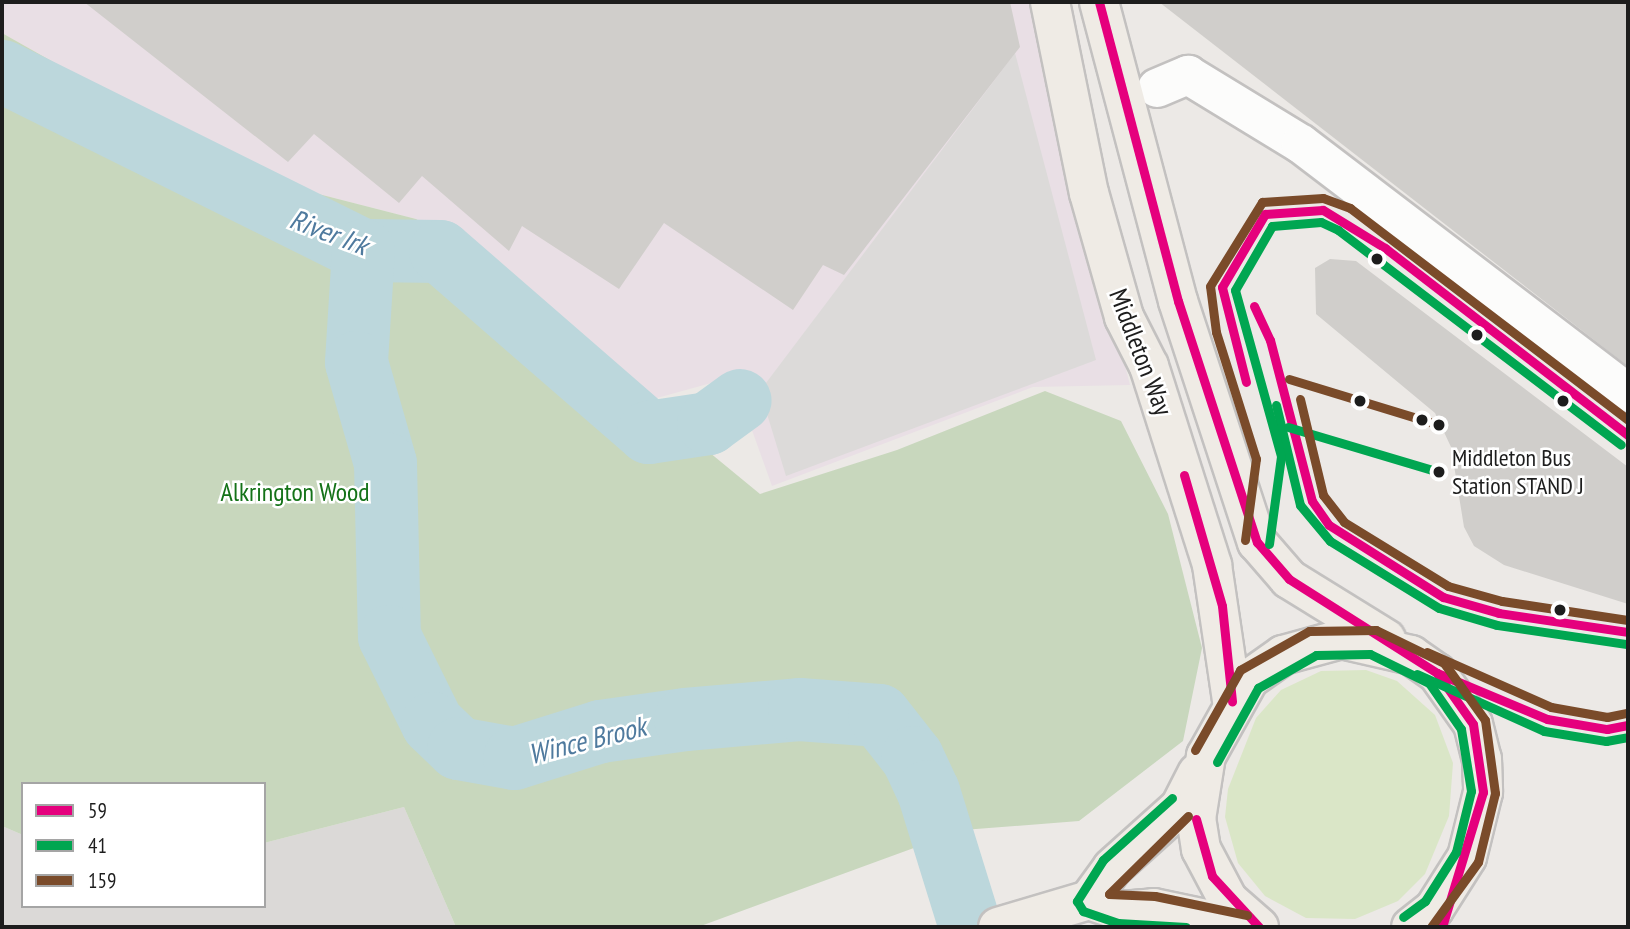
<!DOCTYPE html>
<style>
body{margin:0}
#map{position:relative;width:1630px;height:929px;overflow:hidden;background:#ece9e6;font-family:"PT Sans Narrow",sans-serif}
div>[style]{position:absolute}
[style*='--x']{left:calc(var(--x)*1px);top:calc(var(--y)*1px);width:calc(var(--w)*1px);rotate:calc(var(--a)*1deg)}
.residential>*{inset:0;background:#dbd9d7}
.industrial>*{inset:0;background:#e9dfe5}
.grass>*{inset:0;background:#dae6c7}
.forest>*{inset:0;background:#c8d7bd}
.parking>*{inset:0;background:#dcdad9}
.river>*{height:63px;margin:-31.5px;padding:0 31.5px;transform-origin:31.5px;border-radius:31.5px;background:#bcd7dc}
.building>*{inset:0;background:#d0cecb}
.roads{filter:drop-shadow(2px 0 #c3c1c0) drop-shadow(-2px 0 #c3c1c0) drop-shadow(0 2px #c3c1c0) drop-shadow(0 -2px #c3c1c0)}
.minor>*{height:38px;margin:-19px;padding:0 19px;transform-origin:19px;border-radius:19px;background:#fcfcfb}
.major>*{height:38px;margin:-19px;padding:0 19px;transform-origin:19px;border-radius:19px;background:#efebe5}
.bus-1>*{height:9px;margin:-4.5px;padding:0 4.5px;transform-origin:4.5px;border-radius:4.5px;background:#e5007d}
.bus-2>*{height:9px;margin:-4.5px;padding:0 4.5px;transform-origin:4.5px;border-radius:4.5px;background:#00a651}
.bus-3>*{height:9px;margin:-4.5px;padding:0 4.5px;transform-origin:4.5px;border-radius:4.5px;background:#7a4b2a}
.dots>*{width:19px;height:19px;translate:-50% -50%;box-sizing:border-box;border:4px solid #fff;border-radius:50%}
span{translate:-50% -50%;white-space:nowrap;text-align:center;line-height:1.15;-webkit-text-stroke:5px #fff;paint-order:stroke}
.bus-label{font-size:24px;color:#1d1d1d}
.left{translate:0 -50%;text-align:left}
.street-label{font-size:26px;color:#1d1d1d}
.park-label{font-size:26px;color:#147218}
.water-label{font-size:28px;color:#4f7a9e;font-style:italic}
.frame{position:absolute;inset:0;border:4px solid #1d1d1d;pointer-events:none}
.legend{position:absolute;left:21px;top:782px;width:245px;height:126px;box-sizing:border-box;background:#fff;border:2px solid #a5a5a5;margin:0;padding:9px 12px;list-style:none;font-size:21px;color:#1d1d1d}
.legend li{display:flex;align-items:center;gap:14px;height:35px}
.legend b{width:35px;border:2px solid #a5a5a5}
</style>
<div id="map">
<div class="residential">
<div style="clip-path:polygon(404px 807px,456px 927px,2px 927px,2px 826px,23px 835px,23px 906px,264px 906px,264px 843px)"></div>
</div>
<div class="industrial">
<div style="clip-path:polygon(2px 2px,1032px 2px,1130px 385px,1033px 387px,772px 486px,733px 377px,646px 401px,451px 240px,416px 219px,260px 179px,2px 33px)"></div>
</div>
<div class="grass">
<div style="clip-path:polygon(1366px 670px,1397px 681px,1435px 715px,1453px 763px,1449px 816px,1425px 874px,1398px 901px,1355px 919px,1306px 918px,1265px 896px,1238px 863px,1225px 817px,1228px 789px,1256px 718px,1281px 690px,1321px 671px)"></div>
</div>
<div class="forest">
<div style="clip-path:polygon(2px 33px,260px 179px,416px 219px,451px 240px,760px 494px,897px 450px,1045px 391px,1121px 421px,1168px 514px,1202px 648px,1183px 741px,1079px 821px,963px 830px,698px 927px,456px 927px,404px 807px,264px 843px,264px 784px,23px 784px,23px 835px,2px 826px)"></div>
</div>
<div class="parking">
<div style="clip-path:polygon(1015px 53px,1096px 360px,786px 476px,760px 391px)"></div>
</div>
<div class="river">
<div style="--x:2;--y:71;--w:403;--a:26.4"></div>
<div style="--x:363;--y:250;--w:77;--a:0.7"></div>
<div style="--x:440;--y:251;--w:276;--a:41"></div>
<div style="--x:648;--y:432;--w:61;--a:-8.5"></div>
<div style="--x:708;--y:423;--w:39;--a:-36"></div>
<div style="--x:363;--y:250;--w:112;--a:93.6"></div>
<div style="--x:356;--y:362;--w:105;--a:74"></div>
<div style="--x:385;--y:463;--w:173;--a:88.7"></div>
<div style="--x:389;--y:636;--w:97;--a:63.7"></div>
<div style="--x:432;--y:723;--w:36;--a:44"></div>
<div style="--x:458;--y:748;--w:57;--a:10.1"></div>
<div style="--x:514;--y:758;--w:90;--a:-17.4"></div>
<div style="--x:600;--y:731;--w:86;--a:-8"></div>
<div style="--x:685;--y:719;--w:114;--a:-5"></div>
<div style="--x:799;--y:709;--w:80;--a:4.3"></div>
<div style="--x:879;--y:715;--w:53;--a:51.8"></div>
<div style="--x:912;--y:757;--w:38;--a:65"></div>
<div style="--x:928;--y:791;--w:142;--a:72.8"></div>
</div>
<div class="building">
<div style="clip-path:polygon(84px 2px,1010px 2px,1020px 47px,844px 275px,823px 265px,793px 310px,664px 223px,619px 289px,522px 226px,509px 251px,422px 176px,399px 203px,314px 134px,288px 162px)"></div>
<div style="clip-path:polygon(1159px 2px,1628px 2px,1628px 366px,1607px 350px)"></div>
<div style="clip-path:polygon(1330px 259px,1356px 261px,1628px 467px,1628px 604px,1504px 565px,1474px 546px,1464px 527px,1451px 447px,1435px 413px,1316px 314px,1315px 268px)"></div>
</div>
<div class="roads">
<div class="minor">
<div style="--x:1157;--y:88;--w:34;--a:-23"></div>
<div style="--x:1188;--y:75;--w:132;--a:31.4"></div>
<div style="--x:1301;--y:144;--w:411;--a:37.3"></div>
</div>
<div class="major">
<div style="--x:1050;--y:2;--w:195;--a:78.5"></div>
<div style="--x:1089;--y:193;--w:129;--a:74.2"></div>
<div style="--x:1124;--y:317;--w:55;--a:63"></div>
<div style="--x:1149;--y:366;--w:209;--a:72.4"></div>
<div style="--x:1212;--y:565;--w:137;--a:81.6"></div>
<div style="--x:1099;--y:2;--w:309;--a:75.2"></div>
<div style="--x:1178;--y:301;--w:254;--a:71.9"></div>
<div style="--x:1257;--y:542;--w:49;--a:49.1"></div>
<div style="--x:1289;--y:579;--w:114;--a:31.7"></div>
<div style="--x:1089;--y:900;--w:39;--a:-54"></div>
<div style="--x:1112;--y:868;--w:91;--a:-41.9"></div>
<div style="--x:1180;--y:807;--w:38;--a:-63"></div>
<div style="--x:998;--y:927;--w:95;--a:-16.5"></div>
<div style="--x:1089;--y:900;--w:34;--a:19"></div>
<div style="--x:1121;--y:911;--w:33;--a:-5"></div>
<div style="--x:1154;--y:908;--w:92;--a:11.9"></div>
<div style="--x:1259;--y:927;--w:41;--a:-138.9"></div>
<div style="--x:1228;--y:900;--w:58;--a:-117.9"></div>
<div style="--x:1201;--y:849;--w:30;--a:-99"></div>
<div style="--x:1196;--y:819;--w:64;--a:-81"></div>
<div style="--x:1206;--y:756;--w:88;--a:-60.8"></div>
<div style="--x:1249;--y:679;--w:42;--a:-35.2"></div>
<div style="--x:1283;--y:655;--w:60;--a:-15.4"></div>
<div style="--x:1341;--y:639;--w:72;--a:12.9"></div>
<div style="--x:1411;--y:655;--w:32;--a:35"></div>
<div style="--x:1437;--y:673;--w:62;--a:54.8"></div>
<div style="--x:1473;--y:724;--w:36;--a:76"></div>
<div style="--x:1482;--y:759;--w:33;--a:88"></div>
<div style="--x:1483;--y:792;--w:67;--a:103.8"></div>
<div style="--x:1467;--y:857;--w:62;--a:122.4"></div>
<div style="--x:1434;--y:909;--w:29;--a:142"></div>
</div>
</div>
<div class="bus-1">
<div style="--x:1099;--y:2;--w:309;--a:75.2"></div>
<div style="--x:1178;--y:301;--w:254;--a:71.9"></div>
<div style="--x:1257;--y:542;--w:49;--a:49.1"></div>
<div style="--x:1289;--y:579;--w:175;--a:32.4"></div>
<div style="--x:1437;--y:673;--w:62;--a:54.8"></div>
<div style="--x:1473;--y:724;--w:69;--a:81.6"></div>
<div style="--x:1483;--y:792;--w:141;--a:106.9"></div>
<div style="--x:1254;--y:306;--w:38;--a:65"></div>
<div style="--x:1270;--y:340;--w:166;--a:75.4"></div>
<div style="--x:1312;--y:501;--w:29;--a:55"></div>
<div style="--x:1329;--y:525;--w:135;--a:32.3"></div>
<div style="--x:1443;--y:597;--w:58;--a:15.9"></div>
<div style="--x:1499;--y:613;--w:130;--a:8.4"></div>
<div style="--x:1246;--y:382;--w:98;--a:-104.2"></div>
<div style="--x:1222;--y:287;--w:85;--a:-59.5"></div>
<div style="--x:1265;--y:214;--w:58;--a:-3.9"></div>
<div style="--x:1323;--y:210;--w:73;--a:31.5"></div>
<div style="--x:1385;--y:248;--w:307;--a:37.6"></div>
<div style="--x:1184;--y:475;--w:136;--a:73.8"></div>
<div style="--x:1222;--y:606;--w:96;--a:84"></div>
<div style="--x:1437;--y:673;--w:119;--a:22.7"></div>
<div style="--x:1547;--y:719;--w:61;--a:9.5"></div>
<div style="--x:1607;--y:729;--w:21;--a:-11"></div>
<div style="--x:1196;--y:819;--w:59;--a:74.3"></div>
<div style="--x:1212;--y:876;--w:69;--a:47.3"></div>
</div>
<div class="bus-2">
<div style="--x:1276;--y:405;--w:103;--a:76.5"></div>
<div style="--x:1300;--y:505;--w:47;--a:50.2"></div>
<div style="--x:1330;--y:541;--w:128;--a:31.6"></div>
<div style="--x:1439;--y:608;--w:60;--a:16.3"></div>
<div style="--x:1497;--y:625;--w:130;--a:8.4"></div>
<div style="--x:1288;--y:427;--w:158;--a:16.6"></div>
<div style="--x:1269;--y:544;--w:89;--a:-82.2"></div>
<div style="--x:1281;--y:456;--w:172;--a:-105.5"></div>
<div style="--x:1235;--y:290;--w:74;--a:-60"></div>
<div style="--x:1272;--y:226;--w:49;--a:-4.7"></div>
<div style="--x:1321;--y:222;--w:19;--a:25"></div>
<div style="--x:1338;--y:230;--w:355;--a:37.2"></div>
<div style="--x:1417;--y:674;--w:139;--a:24.2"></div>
<div style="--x:1544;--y:731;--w:63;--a:9.2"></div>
<div style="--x:1606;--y:741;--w:22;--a:-10"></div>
<div style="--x:1217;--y:762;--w:85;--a:-61"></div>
<div style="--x:1258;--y:688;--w:67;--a:-29.6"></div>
<div style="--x:1316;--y:655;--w:54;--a:-1.1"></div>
<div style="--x:1370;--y:654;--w:66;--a:26.2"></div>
<div style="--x:1429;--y:683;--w:56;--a:55.2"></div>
<div style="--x:1461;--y:729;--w:63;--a:80.8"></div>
<div style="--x:1471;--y:791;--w:63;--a:103.8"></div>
<div style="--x:1456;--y:852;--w:58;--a:122.3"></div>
<div style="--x:1425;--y:901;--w:27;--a:144"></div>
<div style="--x:1172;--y:798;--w:93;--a:138.1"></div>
<div style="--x:1103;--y:860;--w:49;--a:122.4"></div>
<div style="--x:1077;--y:901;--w:12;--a:59"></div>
<div style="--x:1083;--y:911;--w:37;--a:19"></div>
<div style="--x:1118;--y:923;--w:68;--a:3.4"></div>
</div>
<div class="bus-3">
<div style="--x:1289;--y:379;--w:157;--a:17"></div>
<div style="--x:1300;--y:399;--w:99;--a:76.5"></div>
<div style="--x:1323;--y:495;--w:34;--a:52"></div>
<div style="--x:1344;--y:522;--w:122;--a:31.6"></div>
<div style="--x:1448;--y:586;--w:56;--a:15.5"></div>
<div style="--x:1502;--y:601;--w:127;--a:8.6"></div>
<div style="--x:1245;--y:540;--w:82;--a:-82.3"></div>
<div style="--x:1256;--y:459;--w:133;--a:-107.5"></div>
<div style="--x:1216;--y:332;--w:46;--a:-97.4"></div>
<div style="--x:1210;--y:286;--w:99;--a:-58.2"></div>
<div style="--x:1262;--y:202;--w:61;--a:-3.8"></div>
<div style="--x:1323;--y:198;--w:29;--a:20"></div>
<div style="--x:1350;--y:208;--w:350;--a:37.3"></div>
<div style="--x:1427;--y:652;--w:136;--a:23.9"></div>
<div style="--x:1551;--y:707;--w:57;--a:10.1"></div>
<div style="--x:1607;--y:717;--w:19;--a:-12"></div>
<div style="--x:1195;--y:750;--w:92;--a:-60.6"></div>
<div style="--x:1240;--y:670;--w:79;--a:-29.5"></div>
<div style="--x:1309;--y:631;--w:67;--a:-0.9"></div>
<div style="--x:1376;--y:630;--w:76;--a:25.9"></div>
<div style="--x:1444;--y:663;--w:70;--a:54.3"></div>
<div style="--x:1485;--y:720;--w:74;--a:82.2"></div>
<div style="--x:1495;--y:793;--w:71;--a:103.8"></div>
<div style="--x:1478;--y:862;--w:80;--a:125.9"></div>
<div style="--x:1188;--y:816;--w:111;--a:135.4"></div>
<div style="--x:1109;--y:894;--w:46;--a:2.5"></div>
<div style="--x:1155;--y:896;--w:94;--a:11.7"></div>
</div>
<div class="dots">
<div style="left:1377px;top:259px;background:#1d1d1d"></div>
<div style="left:1477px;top:335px;background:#1d1d1d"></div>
<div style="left:1360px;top:401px;background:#1d1d1d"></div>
<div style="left:1563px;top:401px;background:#1d1d1d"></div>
<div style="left:1422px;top:420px;background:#1d1d1d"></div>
<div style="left:1439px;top:425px;background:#1d1d1d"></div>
<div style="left:1439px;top:472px;background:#1d1d1d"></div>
<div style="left:1560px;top:610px;background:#1d1d1d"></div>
</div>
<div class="bus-label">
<span class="left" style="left:1452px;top:472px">Middleton Bus<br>Station STAND J</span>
</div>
<div class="street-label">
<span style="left:1141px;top:352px;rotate:69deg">Middleton Way</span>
</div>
<div class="park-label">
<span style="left:295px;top:492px">Alkrington Wood</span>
</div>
<div class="water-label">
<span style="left:329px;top:232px;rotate:21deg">River Irk</span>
<span style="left:587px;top:740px;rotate:-14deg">Wince Brook</span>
</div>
<div class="frame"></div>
<ul class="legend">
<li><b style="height:9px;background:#e5007d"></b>59</li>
<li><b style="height:9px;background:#00a651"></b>41</li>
<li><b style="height:9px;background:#7a4b2a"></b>159</li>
</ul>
</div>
